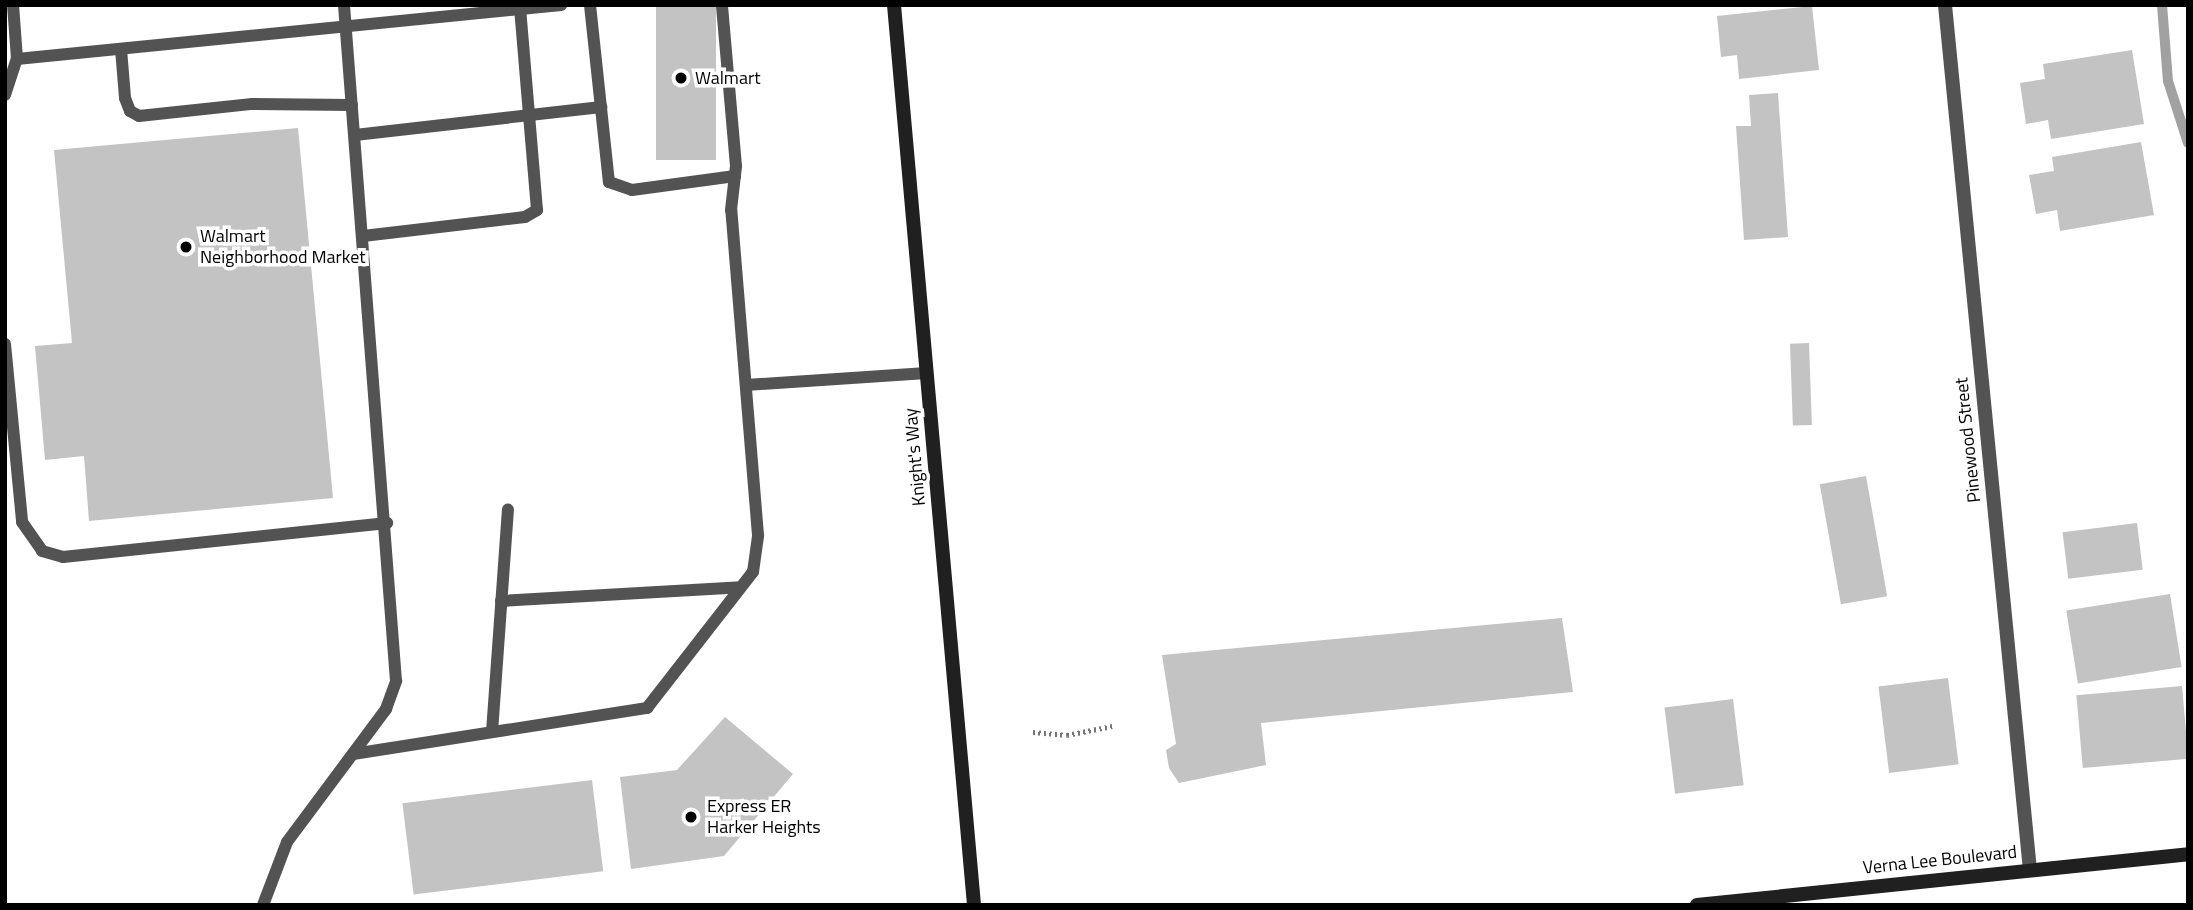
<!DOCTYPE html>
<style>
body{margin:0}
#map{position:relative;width:2193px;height:910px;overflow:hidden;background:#fff;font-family:"Titillium Web",sans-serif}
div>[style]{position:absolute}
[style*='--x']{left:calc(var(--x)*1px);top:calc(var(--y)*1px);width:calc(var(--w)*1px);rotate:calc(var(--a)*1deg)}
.stream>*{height:10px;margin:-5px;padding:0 5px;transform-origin:5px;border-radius:5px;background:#a1a1a1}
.building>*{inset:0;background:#c3c3c3;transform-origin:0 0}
.path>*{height:4.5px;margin-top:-2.25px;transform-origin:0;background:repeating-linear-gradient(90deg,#757575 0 2px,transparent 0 5.5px)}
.lane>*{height:12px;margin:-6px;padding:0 6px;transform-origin:6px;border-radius:6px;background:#535353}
.street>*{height:14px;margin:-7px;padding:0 7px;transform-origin:7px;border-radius:7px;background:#535353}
.secondary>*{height:14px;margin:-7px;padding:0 7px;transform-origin:7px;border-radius:7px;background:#202020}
.dots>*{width:19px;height:19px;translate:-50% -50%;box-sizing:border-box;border:4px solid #fff;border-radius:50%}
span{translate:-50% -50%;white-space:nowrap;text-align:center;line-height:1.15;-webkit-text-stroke:7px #fff;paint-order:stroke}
.poi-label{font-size:18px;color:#000}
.left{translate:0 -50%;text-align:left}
.street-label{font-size:18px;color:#000}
.frame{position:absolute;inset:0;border:7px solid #000;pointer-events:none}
</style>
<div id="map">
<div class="stream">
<div style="--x:2162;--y:5;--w:76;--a:85.5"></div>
<div style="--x:2168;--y:81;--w:65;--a:72.1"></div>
</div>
<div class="building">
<div style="left:656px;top:5px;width:60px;height:155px"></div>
<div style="clip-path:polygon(1812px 6px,1819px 70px,1739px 79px,1737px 55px,1721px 57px,1717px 16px)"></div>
<div style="clip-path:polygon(2132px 50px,2144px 124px,2051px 139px,2048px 120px,2026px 124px,2020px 83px,2045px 79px,2043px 64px)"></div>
<div style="clip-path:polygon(1778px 93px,1788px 237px,1744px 240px,1736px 126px,1751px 126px,1749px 95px)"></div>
<div style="clip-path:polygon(298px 128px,333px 498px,89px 521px,84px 456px,45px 460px,35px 346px,72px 343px,54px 150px)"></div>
<div style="clip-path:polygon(2141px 142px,2154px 215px,2060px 231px,2057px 210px,2036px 214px,2029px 175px,2054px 171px,2052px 157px)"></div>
<div style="left:1809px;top:343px;width:82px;height:19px;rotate:88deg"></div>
<div style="left:1866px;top:476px;width:122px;height:47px;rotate:80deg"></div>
<div style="left:2137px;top:523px;width:47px;height:75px;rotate:83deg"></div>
<div style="left:2170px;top:594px;width:74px;height:105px;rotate:81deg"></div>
<div style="clip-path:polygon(1562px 618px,1573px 692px,1261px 723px,1266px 765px,1179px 783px,1169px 768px,1166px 750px,1176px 744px,1162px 655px)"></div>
<div style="left:1948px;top:678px;width:87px;height:70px;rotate:83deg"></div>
<div style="left:2182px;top:686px;width:73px;height:106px;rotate:85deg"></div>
<div style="left:1733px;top:699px;width:87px;height:69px;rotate:83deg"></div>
<div style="clip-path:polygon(725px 717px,793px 774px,724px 856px,631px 869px,620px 777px,677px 770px)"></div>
<div style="left:592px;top:780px;width:92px;height:191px;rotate:83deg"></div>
</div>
<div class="path">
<div style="--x:1033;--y:732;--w:34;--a:5"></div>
<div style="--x:1067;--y:735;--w:46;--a:-11.3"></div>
</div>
<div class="lane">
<div style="--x:590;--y:5;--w:178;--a:83.9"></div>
<div style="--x:609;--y:182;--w:24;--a:19"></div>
<div style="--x:632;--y:190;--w:104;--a:-7.7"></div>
<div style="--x:121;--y:49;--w:49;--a:85.3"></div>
<div style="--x:125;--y:98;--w:14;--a:69"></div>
<div style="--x:130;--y:111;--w:10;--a:29"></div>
<div style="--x:139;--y:116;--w:114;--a:-6.1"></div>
<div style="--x:252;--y:104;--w:100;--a:0.6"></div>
<div style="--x:17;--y:59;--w:547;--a:-5.67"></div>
<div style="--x:5;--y:95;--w:38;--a:-72"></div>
<div style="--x:17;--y:59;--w:54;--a:-94.2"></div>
<div style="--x:355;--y:135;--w:248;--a:-6.5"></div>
<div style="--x:363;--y:236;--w:163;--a:-6.7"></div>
<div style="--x:525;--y:217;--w:14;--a:-30"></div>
<div style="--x:537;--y:210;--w:202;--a:-94.8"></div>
<div style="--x:5;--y:344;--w:179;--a:84.5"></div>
<div style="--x:22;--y:522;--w:35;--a:55"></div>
<div style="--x:42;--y:551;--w:22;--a:16"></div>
<div style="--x:63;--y:557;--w:326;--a:-6"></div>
<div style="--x:746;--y:385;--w:181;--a:-3.8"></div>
<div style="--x:501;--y:601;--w:240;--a:-3.3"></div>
<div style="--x:492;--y:732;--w:223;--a:-85.9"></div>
<div style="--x:353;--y:754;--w:298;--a:-8.9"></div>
<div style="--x:647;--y:708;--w:172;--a:-52.1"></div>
<div style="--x:753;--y:572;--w:37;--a:-82"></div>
<div style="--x:758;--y:535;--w:326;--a:-94.7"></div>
<div style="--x:731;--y:210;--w:44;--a:-83.5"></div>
<div style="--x:736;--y:166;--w:162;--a:-95"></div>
<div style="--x:263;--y:905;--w:67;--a:-69.1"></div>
<div style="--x:287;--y:842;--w:166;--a:-53.3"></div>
<div style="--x:386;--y:709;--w:30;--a:-70"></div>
<div style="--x:396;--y:681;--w:678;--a:-94.4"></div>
</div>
<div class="street">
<div style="--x:1945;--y:5;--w:869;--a:84.39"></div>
</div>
<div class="secondary">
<div style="--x:894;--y:5;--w:904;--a:84.92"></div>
<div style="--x:1697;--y:905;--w:494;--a:-5.9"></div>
</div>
<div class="dots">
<div style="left:681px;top:78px;background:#000"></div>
<div style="left:186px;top:247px;background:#000"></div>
<div style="left:691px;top:817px;background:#000"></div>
</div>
<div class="poi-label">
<span class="left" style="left:695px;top:78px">Walmart</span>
<span class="left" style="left:200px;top:247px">Walmart<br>Neighborhood Market</span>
<span class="left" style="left:707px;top:817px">Express ER<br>Harker Heights</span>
</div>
<div class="street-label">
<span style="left:1968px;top:440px;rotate:-96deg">Pinewood Street</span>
<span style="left:915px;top:457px;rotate:-95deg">Knight's Way</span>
<span style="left:1940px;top:860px;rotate:-6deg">Verna Lee Boulevard</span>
</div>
<div class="frame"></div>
</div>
